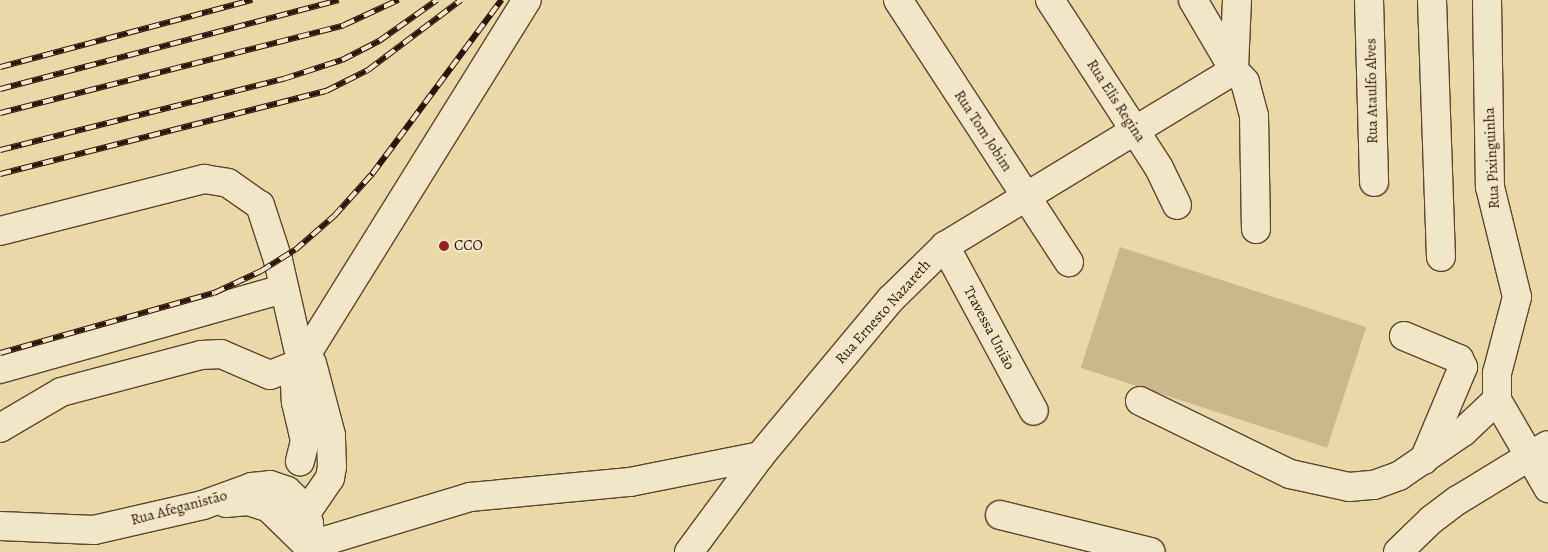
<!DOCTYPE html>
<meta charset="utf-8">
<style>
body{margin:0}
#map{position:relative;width:1548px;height:552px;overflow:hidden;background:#ead8a7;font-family:Alegreya,serif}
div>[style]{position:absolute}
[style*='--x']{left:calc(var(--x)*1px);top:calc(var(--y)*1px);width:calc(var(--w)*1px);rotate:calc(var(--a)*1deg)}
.green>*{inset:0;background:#cab78c;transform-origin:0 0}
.roads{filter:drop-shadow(1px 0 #5e4531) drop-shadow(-1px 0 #5e4531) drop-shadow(0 1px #5e4531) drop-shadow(0 -1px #5e4531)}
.minor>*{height:28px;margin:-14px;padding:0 14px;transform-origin:14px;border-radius:14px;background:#f1e6c6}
.rail>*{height:5.5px;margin-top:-2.75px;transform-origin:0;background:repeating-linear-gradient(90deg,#f1e6c6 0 11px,#2f140a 0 22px);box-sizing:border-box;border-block:1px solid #2f140a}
.dots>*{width:14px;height:14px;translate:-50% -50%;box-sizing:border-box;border:2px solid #f1e6c6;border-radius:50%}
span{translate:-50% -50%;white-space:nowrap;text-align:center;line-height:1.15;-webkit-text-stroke:4.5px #f1e6c6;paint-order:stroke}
.street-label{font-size:15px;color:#2f140a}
.poi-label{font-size:15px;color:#2f140a}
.left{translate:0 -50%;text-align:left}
</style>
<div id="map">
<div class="green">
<div style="left:1120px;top:247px;width:259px;height:127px;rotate:18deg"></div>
</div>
<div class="roads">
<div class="minor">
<div style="--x:898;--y:0;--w:313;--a:56.9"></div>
<div style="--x:1050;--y:0;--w:200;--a:57"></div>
<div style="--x:1159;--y:168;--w:41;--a:64.1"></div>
<div style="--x:1237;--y:0;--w:70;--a:92.5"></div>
<div style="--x:1234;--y:70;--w:16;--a:47"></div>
<div style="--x:1245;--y:82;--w:35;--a:75"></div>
<div style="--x:1254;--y:116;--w:113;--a:89"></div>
<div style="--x:1369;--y:0;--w:182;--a:88.4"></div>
<div style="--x:1432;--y:0;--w:257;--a:88"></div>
<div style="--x:1487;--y:0;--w:187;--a:89.1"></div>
<div style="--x:1490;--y:187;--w:113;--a:76.2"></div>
<div style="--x:1517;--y:297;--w:79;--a:104.7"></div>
<div style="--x:1497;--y:373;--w:27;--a:90"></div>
<div style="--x:1497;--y:400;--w:102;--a:59.9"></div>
<div style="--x:0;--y:231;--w:211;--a:-14.3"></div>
<div style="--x:204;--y:179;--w:24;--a:9"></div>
<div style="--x:228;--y:183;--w:39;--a:35"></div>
<div style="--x:260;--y:205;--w:58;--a:71.9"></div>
<div style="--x:278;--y:260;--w:90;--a:77.2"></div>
<div style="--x:945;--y:246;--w:187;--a:61.7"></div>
<div style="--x:1404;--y:336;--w:60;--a:22.7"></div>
<div style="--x:1459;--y:359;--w:9;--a:63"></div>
<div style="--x:1463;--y:367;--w:101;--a:112.8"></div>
<div style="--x:309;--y:350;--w:412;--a:-58.1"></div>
<div style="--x:0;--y:369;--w:293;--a:-15.8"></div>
<div style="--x:1140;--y:401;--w:167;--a:26"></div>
<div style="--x:1290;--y:474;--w:60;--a:12.4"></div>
<div style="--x:1349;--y:487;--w:25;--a:-5"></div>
<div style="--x:1374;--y:485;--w:27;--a:-20"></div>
<div style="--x:1399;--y:476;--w:78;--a:-34.5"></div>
<div style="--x:1463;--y:432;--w:47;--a:-43.3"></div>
<div style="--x:0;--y:428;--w:71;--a:-30.5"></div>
<div style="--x:61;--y:392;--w:145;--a:-14.8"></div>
<div style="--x:201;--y:355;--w:20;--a:-3"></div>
<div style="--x:221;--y:354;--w:53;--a:23.2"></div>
<div style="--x:270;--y:375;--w:26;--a:-21"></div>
<div style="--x:294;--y:366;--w:36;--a:87"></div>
<div style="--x:296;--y:402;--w:40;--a:77"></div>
<div style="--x:305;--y:441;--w:21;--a:104"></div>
<div style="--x:226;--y:503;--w:22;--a:-5"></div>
<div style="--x:248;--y:501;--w:22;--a:18"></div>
<div style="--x:269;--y:508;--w:54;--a:44.3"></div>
<div style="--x:306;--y:513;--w:42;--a:-55.6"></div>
<div style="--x:330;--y:478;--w:11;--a:-80"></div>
<div style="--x:332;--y:467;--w:32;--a:-92"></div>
<div style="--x:331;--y:435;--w:74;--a:-104.8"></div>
<div style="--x:1000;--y:515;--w:155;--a:13.8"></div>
<div style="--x:0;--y:526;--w:94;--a:2.4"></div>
<div style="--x:94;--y:530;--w:112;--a:-12.9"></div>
<div style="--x:203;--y:505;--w:52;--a:-20.2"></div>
<div style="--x:252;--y:487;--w:18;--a:-6"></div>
<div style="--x:270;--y:485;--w:18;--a:19"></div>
<div style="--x:287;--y:491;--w:21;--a:43"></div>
<div style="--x:302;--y:505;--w:19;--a:69"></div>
<div style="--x:309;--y:523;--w:29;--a:88"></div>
<div style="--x:308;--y:546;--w:169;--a:-16.8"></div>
<div style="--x:470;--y:497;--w:161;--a:-5.4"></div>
<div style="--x:630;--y:482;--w:133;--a:-11.3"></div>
<div style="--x:689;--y:552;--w:119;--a:-53.5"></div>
<div style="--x:760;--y:456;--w:204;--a:-50.2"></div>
<div style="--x:891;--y:299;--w:76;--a:-44.5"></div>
<div style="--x:945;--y:246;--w:338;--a:-31.3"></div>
<div style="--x:1234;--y:70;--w:81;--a:-120.4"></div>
<div style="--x:1398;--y:552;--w:46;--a:-44.1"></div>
<div style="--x:1431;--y:520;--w:34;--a:-37"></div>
<div style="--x:1458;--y:500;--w:105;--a:-31.4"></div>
</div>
</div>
<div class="rail">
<div style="--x:0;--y:67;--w:261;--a:-14.9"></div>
<div style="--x:0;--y:89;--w:350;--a:-14.7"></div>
<div style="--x:0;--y:113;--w:355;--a:-14.3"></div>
<div style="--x:344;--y:25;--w:60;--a:-24.8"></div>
<div style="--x:0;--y:150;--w:292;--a:-14.1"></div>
<div style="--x:283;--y:79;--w:62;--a:-17.9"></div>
<div style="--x:342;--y:60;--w:42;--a:-27.2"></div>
<div style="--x:379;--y:41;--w:71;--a:-35.3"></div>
<div style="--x:0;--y:174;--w:336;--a:-14.3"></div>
<div style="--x:326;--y:91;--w:47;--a:-26.6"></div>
<div style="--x:368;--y:70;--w:116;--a:-37"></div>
<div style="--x:0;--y:353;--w:222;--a:-15.7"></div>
<div style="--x:214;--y:293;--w:52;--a:-25.1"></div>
<div style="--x:261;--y:271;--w:40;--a:-32"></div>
<div style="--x:295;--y:250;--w:52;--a:-41.1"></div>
<div style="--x:334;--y:216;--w:57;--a:-47.9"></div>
<div style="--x:372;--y:174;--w:217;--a:-53.4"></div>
</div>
<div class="dots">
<div style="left:444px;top:246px;background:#8f2418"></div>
</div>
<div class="street-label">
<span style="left:1372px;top:91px;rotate:-91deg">Rua Ataulfo Alves</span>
<span style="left:1116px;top:101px;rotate:57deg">Rua Elis Regina</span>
<span style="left:983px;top:131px;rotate:57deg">Rua Tom Jobim</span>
<span style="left:1492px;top:158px;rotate:-93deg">Rua Pixinguinha</span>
<span style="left:883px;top:312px;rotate:-48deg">Rua Ernesto Nazareth</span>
<span style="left:989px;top:328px;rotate:62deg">Travessa União</span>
<span style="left:179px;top:508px;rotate:-15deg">Rua Afeganistão</span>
</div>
<div class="poi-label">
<span class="left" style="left:454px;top:246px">CCO</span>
</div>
</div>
